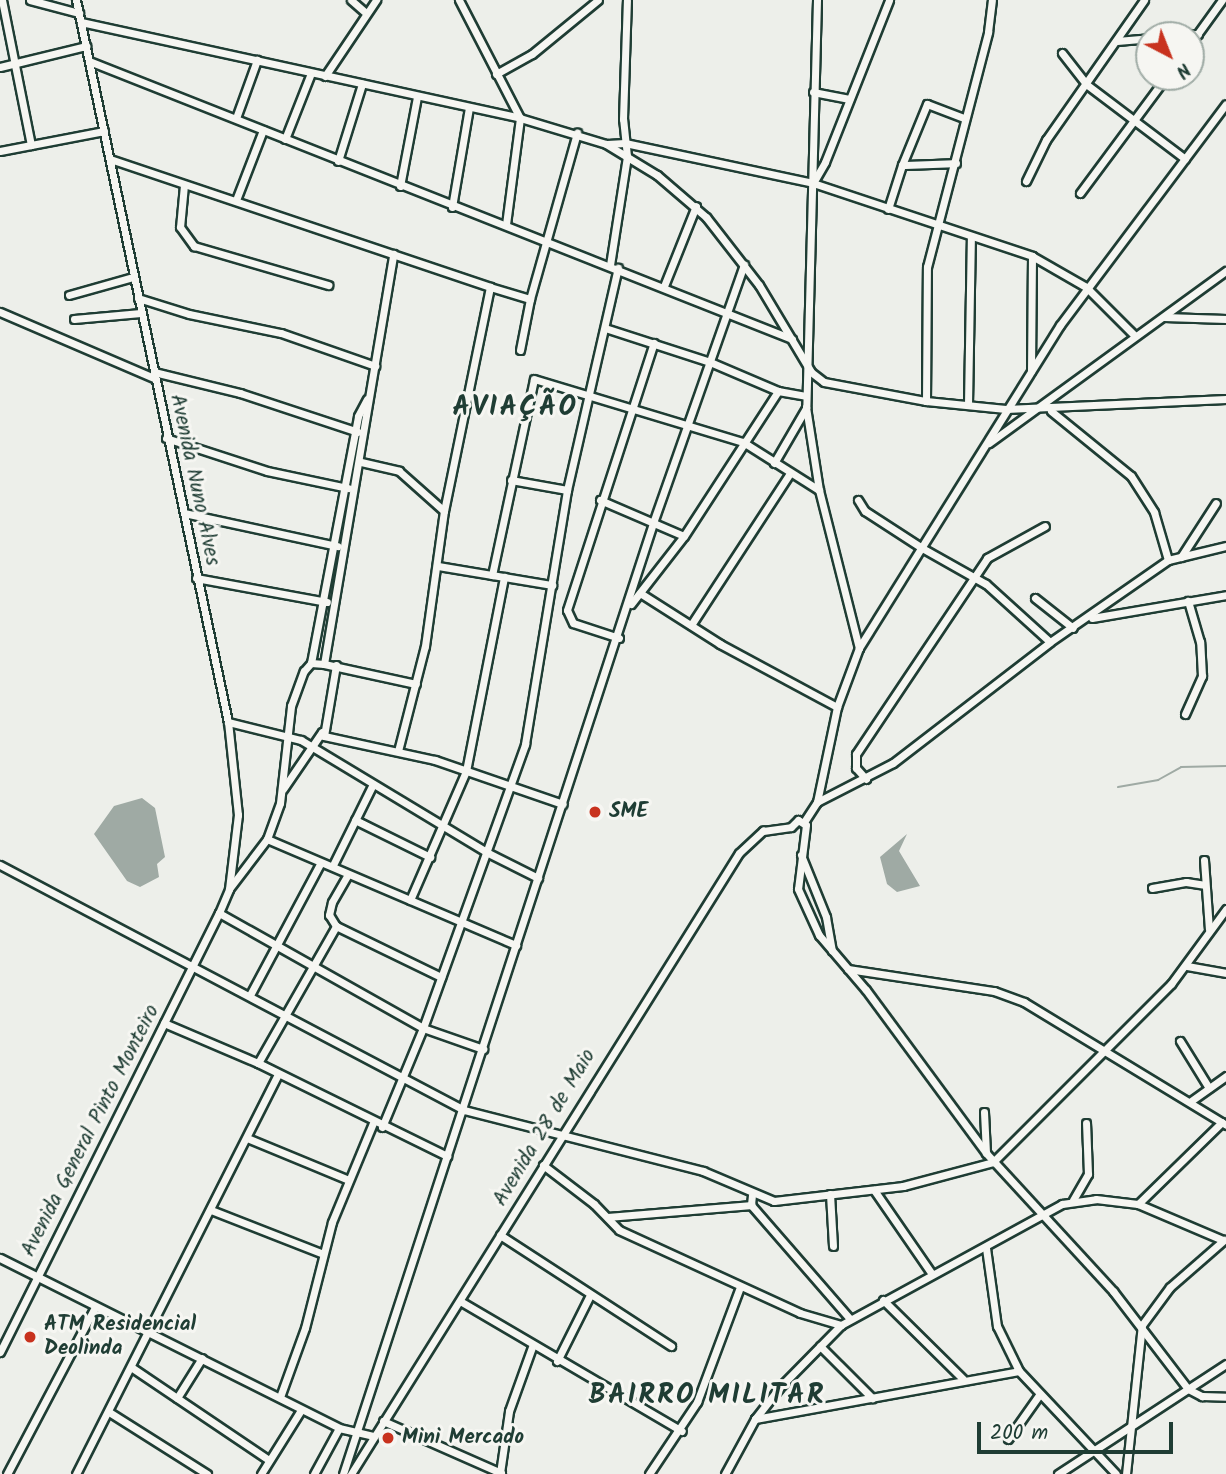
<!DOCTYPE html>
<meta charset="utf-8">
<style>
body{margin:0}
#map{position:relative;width:1226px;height:1474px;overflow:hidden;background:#edefea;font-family:Kalam,sans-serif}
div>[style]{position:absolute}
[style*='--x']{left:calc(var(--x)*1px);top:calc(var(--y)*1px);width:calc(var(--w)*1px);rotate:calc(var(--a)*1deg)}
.water>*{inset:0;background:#9faaa4}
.stream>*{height:2px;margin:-1px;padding:0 1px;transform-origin:1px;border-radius:1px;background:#9faaa4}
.roads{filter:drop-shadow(2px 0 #1f3d34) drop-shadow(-2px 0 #1f3d34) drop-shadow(0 2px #1f3d34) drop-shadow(0 -2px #1f3d34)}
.minor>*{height:7px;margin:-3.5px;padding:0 3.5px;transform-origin:3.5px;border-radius:3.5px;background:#f6f6f2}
.dots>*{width:19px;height:19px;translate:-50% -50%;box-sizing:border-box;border:4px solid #f6f6f2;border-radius:50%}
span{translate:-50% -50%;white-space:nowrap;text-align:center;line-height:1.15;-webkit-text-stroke:6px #f6f6f2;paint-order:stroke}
.street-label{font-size:21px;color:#1f3d34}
.poi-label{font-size:21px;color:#1f3d34;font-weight:700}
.left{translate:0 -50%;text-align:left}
.district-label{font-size:28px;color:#1f3d34;font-weight:700;letter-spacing:2px}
.north{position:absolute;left:1135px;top:21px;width:70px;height:70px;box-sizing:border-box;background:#f6f6f2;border:2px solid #a0aca6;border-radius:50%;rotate:138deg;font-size:19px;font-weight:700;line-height:28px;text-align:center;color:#1f3d34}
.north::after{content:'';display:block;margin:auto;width:24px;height:32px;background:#c8321e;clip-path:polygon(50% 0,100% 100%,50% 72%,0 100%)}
.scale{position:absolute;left:977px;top:1422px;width:196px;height:32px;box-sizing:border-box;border:4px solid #1f3d34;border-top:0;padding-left:9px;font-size:21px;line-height:24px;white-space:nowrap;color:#1f3d34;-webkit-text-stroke:5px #f6f6f2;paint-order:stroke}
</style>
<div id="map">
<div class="water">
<div style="clip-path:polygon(142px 798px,155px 808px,165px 857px,157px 864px,159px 877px,140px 887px,127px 881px,94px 834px,114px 806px)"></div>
<div style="clip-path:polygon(907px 834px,899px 851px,920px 886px,897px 892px,887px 884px,880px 857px)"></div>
</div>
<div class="stream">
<div style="--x:1118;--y:787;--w:41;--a:-9.9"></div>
<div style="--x:1158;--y:780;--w:26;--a:-29"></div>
<div style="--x:1181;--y:767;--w:45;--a:-1.3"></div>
</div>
<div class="roads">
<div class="minor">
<div style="--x:2;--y:0;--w:148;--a:78.7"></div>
<div style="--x:30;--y:0;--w:51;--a:14.9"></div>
<div style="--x:351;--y:0;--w:18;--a:41"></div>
<div style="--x:459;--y:0;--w:133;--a:62.7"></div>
<div style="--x:520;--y:118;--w:107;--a:97.5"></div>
<div style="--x:817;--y:0;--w:407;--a:91.5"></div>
<div style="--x:806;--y:407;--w:84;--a:81.1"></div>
<div style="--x:819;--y:490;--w:163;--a:75.8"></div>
<div style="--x:81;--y:22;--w:449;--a:12.3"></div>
<div style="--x:520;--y:118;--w:90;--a:16.8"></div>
<div style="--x:606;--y:144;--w:60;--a:31.3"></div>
<div style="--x:657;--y:175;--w:65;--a:40.6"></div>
<div style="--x:706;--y:217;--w:86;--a:52.1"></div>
<div style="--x:759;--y:285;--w:101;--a:59.1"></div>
<div style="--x:811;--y:372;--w:16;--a:38"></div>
<div style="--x:824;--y:382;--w:104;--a:10.6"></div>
<div style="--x:926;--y:401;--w:80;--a:5.7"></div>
<div style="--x:1006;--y:409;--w:220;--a:-2.6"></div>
<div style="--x:1180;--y:35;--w:18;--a:-3"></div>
<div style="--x:1117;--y:41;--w:32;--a:-5"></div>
<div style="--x:1191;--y:43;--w:53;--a:-54.2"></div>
<div style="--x:1062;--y:53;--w:39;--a:52"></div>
<div style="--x:1086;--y:84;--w:124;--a:37.1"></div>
<div style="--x:89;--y:61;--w:756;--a:21.58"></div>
<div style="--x:0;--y:67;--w:89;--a:-13.7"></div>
<div style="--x:496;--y:74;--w:41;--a:-29.1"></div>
<div style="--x:532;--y:54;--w:85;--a:-39.3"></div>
<div style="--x:325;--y:76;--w:92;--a:-56.1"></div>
<div style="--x:813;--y:92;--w:37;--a:11"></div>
<div style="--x:236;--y:118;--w:62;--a:-70.1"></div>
<div style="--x:285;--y:139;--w:71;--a:-68.5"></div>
<div style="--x:607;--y:144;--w:18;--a:-3"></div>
<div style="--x:625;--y:143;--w:192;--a:12"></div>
<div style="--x:813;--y:183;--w:231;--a:18.4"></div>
<div style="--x:1032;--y:256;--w:62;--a:29.9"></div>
<div style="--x:1086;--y:287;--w:69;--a:45"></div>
<div style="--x:0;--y:151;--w:106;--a:-10.9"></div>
<div style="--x:110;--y:159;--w:401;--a:18.6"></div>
<div style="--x:338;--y:161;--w:81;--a:-72.7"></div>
<div style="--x:902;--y:165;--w:66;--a:-67.7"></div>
<div style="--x:927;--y:104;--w:40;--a:21"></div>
<div style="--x:1026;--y:181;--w:46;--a:-64"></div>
<div style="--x:1046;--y:140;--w:171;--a:-55"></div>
<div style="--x:813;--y:183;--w:24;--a:-60"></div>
<div style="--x:825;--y:162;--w:174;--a:-68.4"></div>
<div style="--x:184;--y:185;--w:42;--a:95.4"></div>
<div style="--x:180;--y:227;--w:24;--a:54"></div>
<div style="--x:194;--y:246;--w:140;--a:16.2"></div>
<div style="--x:400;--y:186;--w:91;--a:-79.2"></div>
<div style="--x:1080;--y:193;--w:144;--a:-53.4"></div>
<div style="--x:236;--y:200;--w:75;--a:-68.9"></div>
<div style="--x:452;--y:207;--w:100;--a:-80.3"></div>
<div style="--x:888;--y:209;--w:46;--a:-72.3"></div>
<div style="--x:902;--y:165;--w:54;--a:-2.1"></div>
<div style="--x:610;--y:265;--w:110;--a:-81.1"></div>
<div style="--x:627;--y:156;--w:37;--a:-96"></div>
<div style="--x:623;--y:119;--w:119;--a:-88.1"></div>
<div style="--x:664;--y:286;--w:86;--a:-68.2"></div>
<div style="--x:69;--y:295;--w:66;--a:-15.7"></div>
<div style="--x:138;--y:298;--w:53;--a:17.4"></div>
<div style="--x:189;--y:314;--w:94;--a:11.7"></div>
<div style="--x:281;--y:333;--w:100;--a:19.3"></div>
<div style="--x:0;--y:312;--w:168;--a:23.2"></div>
<div style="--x:1164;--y:317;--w:62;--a:1.8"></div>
<div style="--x:74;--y:319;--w:67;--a:-5.1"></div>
<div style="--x:605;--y:328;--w:110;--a:17.9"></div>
<div style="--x:710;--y:362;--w:74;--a:23.1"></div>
<div style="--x:778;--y:391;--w:28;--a:10"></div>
<div style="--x:520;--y:350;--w:52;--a:-78.9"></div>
<div style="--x:1031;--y:371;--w:115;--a:-89.5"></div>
<div style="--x:154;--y:372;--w:89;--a:13.7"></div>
<div style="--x:240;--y:393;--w:124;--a:18.3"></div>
<div style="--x:926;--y:401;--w:134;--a:-89.6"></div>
<div style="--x:927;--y:267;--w:243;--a:-75.4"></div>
<div style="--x:988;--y:32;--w:32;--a:-83"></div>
<div style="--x:968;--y:404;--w:168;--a:-89"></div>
<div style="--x:1051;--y:411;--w:103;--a:39.1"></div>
<div style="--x:1131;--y:476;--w:43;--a:57.4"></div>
<div style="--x:1154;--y:512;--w:50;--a:73.7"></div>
<div style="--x:166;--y:438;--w:106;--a:18.1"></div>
<div style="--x:267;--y:471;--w:83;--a:11.9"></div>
<div style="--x:989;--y:443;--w:293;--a:-36"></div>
<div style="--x:361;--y:462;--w:39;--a:13"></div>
<div style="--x:399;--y:471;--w:60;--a:41.6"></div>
<div style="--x:774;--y:463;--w:64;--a:-59.8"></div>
<div style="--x:511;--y:480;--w:57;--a:10.1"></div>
<div style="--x:600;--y:500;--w:91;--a:23.2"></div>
<div style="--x:858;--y:500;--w:13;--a:58"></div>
<div style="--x:865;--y:511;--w:68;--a:33"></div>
<div style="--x:922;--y:548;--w:73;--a:29.4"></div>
<div style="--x:986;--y:584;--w:86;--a:42.2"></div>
<div style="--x:184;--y:513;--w:157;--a:12.2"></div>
<div style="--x:1181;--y:557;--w:64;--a:-57.1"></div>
<div style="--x:438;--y:566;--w:116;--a:9.5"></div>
<div style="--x:492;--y:575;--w:200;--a:-77.9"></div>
<div style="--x:534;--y:379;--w:218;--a:16.8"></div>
<div style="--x:743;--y:442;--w:90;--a:32.3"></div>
<div style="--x:196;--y:578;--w:133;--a:10.4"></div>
<div style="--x:640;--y:593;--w:95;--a:32.5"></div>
<div style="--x:720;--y:644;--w:133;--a:28.3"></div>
<div style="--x:1035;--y:598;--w:48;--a:38.3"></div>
<div style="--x:631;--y:604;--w:86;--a:-52.1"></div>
<div style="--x:684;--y:536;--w:173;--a:-57"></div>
<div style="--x:1092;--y:618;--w:136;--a:-9.7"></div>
<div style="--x:691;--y:625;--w:181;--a:-56.9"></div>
<div style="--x:619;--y:638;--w:48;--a:-161.9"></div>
<div style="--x:573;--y:623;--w:14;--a:-115"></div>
<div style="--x:567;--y:610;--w:281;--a:-72"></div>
<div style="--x:311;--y:663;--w:251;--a:-79.2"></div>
<div style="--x:358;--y:416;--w:19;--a:-62"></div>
<div style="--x:324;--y:664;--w:416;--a:-80.4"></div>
<div style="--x:1185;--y:714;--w:42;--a:-65.9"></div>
<div style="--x:1202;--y:676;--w:34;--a:-93"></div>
<div style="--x:1200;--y:642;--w:43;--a:-106.3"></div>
<div style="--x:228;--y:722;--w:75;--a:13.9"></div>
<div style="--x:301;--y:740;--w:218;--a:31.1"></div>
<div style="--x:488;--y:853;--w:56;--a:26.6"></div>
<div style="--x:324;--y:736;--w:72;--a:-80.4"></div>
<div style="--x:398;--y:751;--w:108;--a:-75.6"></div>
<div style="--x:425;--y:646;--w:136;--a:-82"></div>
<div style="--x:444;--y:511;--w:229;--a:-78.4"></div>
<div style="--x:490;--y:287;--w:42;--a:16.7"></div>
<div style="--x:530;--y:299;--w:173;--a:-74.2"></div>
<div style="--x:866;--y:779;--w:15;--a:-132"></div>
<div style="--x:856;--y:768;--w:14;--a:-90"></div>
<div style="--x:856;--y:754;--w:236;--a:-56.2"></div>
<div style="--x:987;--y:558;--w:66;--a:-28.9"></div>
<div style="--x:283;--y:789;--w:69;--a:-55.6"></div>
<div style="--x:322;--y:732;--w:4;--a:63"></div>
<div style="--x:324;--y:736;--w:114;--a:12.2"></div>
<div style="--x:435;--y:760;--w:135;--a:19"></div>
<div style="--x:817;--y:802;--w:85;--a:-27.2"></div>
<div style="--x:893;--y:763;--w:198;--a:-37.6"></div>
<div style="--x:1050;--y:642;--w:144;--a:-34.8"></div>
<div style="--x:1168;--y:560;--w:60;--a:-13.6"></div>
<div style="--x:355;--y:820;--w:84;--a:26.3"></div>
<div style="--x:804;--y:822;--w:24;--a:-57"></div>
<div style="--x:817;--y:802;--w:97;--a:-78.1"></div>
<div style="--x:837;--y:707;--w:63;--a:-69.6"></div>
<div style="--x:859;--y:648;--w:380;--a:-58.1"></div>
<div style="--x:1060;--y:325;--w:276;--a:-53.1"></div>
<div style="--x:791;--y:827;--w:10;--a:-45"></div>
<div style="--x:798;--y:820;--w:9;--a:32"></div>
<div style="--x:806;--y:825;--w:64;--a:97.1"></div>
<div style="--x:798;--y:889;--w:51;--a:65.5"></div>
<div style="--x:819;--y:935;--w:72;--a:49.5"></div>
<div style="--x:866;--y:990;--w:202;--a:53.6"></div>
<div style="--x:986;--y:1153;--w:188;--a:47.4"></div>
<div style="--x:1113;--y:1291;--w:123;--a:52.6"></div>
<div style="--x:1188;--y:1389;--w:16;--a:27"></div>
<div style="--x:1202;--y:1396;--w:24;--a:2"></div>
<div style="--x:267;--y:839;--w:271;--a:23.1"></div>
<div style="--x:801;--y:855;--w:67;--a:68"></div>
<div style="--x:826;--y:917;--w:34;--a:80"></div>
<div style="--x:1204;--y:860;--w:69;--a:85.9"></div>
<div style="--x:0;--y:865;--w:525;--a:27.83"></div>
<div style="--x:464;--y:1110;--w:247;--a:14.3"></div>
<div style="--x:703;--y:1171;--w:77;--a:22.9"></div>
<div style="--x:774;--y:1201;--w:130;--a:-6.6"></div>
<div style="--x:903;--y:1186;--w:93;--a:-14.9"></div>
<div style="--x:993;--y:1162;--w:252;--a:-45"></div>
<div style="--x:1171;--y:984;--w:93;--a:-53.7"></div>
<div style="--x:333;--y:865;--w:88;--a:-63.7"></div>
<div style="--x:1152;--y:888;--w:35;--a:-10"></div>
<div style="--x:1186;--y:882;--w:18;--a:9"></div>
<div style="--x:229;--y:889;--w:63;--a:-52.8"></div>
<div style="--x:267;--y:839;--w:38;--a:-70"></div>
<div style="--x:280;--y:803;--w:98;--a:-83.5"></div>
<div style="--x:291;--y:706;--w:37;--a:-70"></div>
<div style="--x:304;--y:671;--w:11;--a:-49"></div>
<div style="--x:311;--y:663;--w:13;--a:4"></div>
<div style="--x:324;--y:664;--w:94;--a:12.3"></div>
<div style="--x:410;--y:900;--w:141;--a:-66.5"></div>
<div style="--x:466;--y:771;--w:198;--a:-78.9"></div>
<div style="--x:219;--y:913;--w:234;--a:29.4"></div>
<div style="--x:423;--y:1028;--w:64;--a:19.3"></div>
<div style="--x:336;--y:926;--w:13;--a:-122"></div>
<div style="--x:329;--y:915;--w:13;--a:-77"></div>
<div style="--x:332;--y:902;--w:32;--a:-60"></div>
<div style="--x:1187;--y:966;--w:40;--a:10"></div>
<div style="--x:848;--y:969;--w:148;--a:8.6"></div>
<div style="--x:994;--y:991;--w:32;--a:20"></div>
<div style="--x:1024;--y:1002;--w:237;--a:31.3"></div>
<div style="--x:250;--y:995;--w:149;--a:-61.9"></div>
<div style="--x:164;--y:1023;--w:102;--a:23.1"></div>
<div style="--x:258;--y:1063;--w:211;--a:26.2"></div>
<div style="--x:1180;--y:1041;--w:55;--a:58.3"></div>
<div style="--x:258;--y:1063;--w:158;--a:-60.3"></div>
<div style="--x:336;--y:926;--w:117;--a:25.9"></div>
<div style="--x:1191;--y:1101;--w:43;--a:-35.5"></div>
<div style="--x:984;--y:1112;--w:41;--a:87.2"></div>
<div style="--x:382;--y:1127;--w:107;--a:-67.5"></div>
<div style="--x:423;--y:1028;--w:302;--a:-70.2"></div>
<div style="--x:525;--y:744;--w:257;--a:-80.6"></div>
<div style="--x:567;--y:490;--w:228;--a:-77.1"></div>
<div style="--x:247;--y:1138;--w:110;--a:22.4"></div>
<div style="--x:543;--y:1165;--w:64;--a:37.4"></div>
<div style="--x:594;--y:1204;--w:36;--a:46"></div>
<div style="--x:619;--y:1230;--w:199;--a:24.6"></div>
<div style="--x:800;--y:1313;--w:43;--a:16.3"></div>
<div style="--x:874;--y:1190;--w:102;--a:55.4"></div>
<div style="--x:830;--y:1194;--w:52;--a:86.7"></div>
<div style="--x:752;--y:1195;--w:10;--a:96"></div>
<div style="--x:751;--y:1205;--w:151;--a:49"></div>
<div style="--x:1073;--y:1200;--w:30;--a:-60"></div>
<div style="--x:1088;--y:1174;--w:51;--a:-92.2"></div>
<div style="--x:1138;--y:1204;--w:117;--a:-44.3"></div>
<div style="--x:211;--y:1210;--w:120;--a:21.4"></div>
<div style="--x:608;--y:1217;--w:144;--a:-4.8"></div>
<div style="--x:500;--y:1235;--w:204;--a:33"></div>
<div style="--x:986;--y:1248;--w:79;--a:82"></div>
<div style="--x:997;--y:1326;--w:50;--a:63.9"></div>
<div style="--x:1019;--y:1371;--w:141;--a:46.7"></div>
<div style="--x:0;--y:1258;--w:379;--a:26.6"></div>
<div style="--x:339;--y:1428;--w:36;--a:13"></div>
<div style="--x:883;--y:1300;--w:112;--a:44.6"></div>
<div style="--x:460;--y:1301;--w:257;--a:30.4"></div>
<div style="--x:820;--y:1346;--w:74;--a:45"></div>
<div style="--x:0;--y:1352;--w:491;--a:-63.5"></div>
<div style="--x:219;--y:913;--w:26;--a:-67"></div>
<div style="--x:229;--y:889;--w:75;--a:-83.1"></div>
<div style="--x:238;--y:815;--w:94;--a:-96.1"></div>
<div style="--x:228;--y:722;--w:738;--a:-101.89"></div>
<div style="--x:557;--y:1361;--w:72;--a:-63.4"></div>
<div style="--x:131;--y:1367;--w:166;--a:34"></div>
<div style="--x:280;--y:1397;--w:73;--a:-70.1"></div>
<div style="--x:305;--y:1328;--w:109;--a:-75.7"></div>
<div style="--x:332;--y:1222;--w:107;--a:-67.5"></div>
<div style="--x:177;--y:1398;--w:47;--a:-58"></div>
<div style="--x:109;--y:1412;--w:116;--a:32.3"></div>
<div style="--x:755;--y:1419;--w:268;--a:-10.3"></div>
<div style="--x:383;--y:1421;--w:129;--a:23.8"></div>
<div style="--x:1008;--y:1439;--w:54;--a:-54.8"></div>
<div style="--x:500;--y:1473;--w:63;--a:-81.7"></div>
<div style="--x:509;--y:1411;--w:68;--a:-70.2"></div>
<div style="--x:7;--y:1474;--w:189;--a:-62.2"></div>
<div style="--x:76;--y:1474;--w:448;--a:-63.2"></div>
<div style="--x:261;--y:1474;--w:75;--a:-58"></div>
<div style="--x:314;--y:1474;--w:52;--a:-61.5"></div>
<div style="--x:343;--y:1474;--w:1003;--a:-71.94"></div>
<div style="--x:654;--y:520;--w:271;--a:-70.6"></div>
<div style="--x:351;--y:1474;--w:732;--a:-58"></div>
<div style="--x:739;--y:853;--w:33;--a:-43"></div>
<div style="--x:763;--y:831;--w:28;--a:-8"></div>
<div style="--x:649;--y:1474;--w:87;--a:-56.3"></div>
<div style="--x:697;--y:1402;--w:123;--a:-69.5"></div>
<div style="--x:725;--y:1474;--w:63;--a:-61.4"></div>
<div style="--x:755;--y:1419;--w:39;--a:-52"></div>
<div style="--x:779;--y:1388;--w:88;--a:-45.5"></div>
<div style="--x:841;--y:1325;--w:252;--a:-28.7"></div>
<div style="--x:1062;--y:1204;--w:34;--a:-8"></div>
<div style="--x:1096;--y:1199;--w:42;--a:6.8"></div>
<div style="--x:1138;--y:1204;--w:92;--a:23"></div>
<div style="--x:1058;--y:1474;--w:201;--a:-33.2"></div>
<div style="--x:1126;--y:1474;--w:150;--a:-83.9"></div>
<div style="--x:1142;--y:1325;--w:47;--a:-53.6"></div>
<div style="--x:1170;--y:1287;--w:72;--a:-41"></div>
</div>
</div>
<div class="dots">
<div style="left:595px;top:812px;background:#c8321e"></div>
<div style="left:30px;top:1337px;background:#c8321e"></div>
<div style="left:388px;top:1438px;background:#c8321e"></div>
</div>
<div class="street-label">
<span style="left:194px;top:480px;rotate:78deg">Avenida Nuno Alves</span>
<span style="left:545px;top:1128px;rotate:-59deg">Avenida 28 de Maio</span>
<span style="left:91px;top:1131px;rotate:-63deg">Avenida General Pinto Monteiro</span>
</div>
<div class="poi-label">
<span class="left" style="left:609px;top:812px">SME</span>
<span class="left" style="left:44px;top:1337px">ATM Residencial<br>Deolinda</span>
<span class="left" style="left:402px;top:1438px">Mini Mercado</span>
</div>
<div class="district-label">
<span style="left:515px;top:408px">AVIAÇÃO</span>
<span style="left:707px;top:1396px">BAIRRO MILITAR</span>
</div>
<div class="north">N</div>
<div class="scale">200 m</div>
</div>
